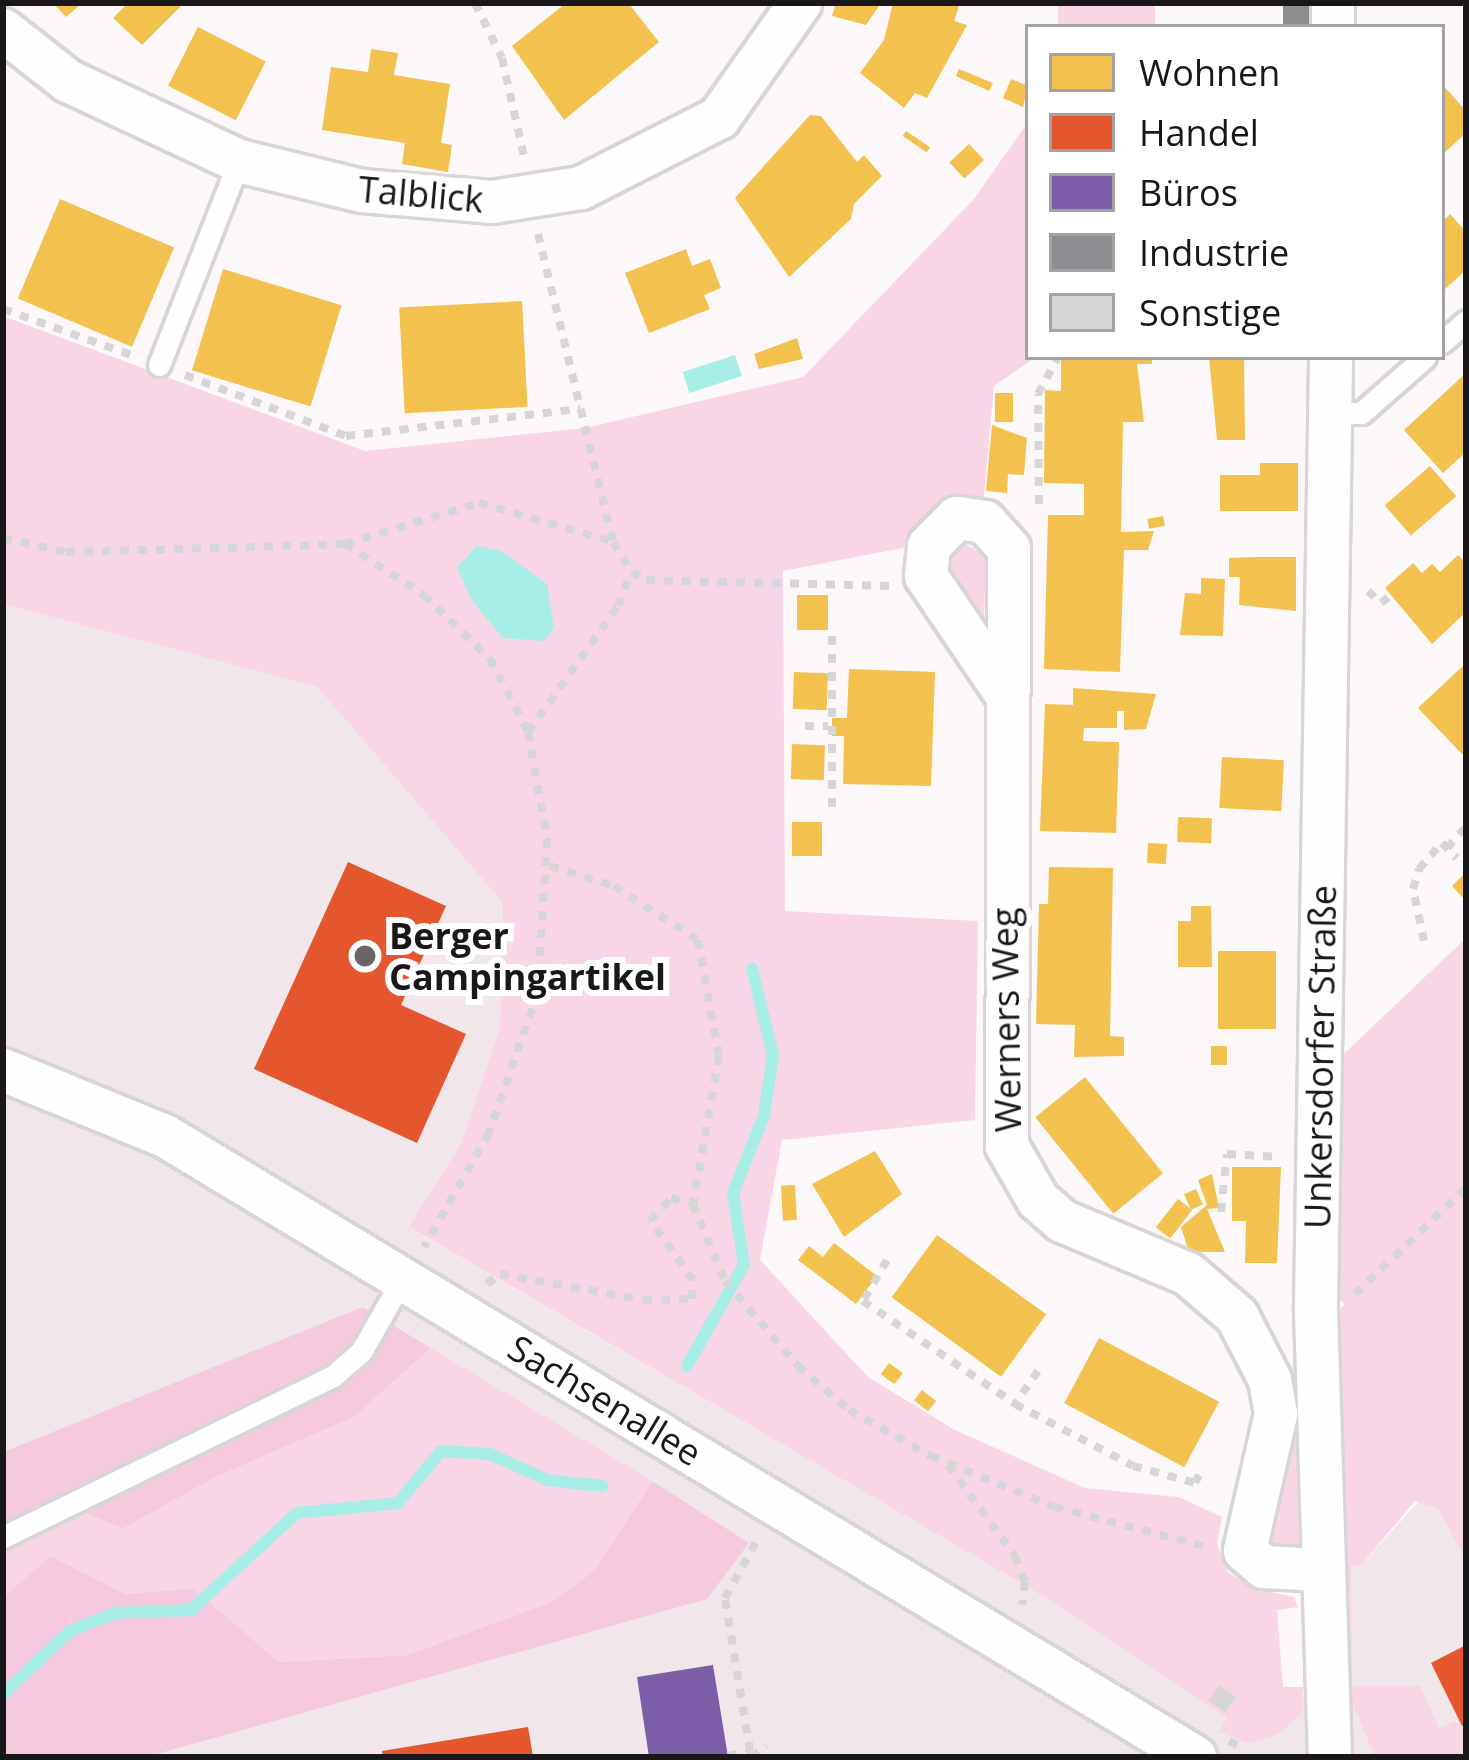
<!DOCTYPE html>
<meta charset="utf-8">
<style>
body{margin:0}
#map{position:relative;width:1469px;height:1760px;overflow:hidden;background:#fcf8fa;font-family:"Open Sans",sans-serif}
div>[style]{position:absolute}
[style*='--x']{left:calc(var(--x)*1px);top:calc(var(--y)*1px);width:calc(var(--w)*1px);rotate:calc(var(--a)*1deg)}
.built>*{inset:0;background:#f1e6ea}
.green>*{inset:0;background:#f9d6e6;transform-origin:0 0}
.forest>*{inset:0;background:#f5cade}
.water>*{inset:0;background:#a7eee6;transform-origin:0 0}
.homes>*{inset:0;background:#f2c14e;transform-origin:0 0}
.shops>*{inset:0;background:#e4572e}
.offices>*{inset:0;background:#7b5ea7}
.industry>*{inset:0;background:#8d8d92;transform-origin:0 0}
.stream>*{height:12px;margin:-6px;padding:0 6px;transform-origin:6px;border-radius:6px;background:#a7eee6}
.building>*{inset:0;background:#d8d5d6;transform-origin:0 0}
.path>*{height:8px;margin-top:-4px;transform-origin:0;background:repeating-linear-gradient(90deg,#d7d6d6 0 9px,transparent 0 18px)}
.roads{filter:drop-shadow(3px 0 #d9d5d7) drop-shadow(-3px 0 #d9d5d7) drop-shadow(0 3px #d9d5d7) drop-shadow(0 -3px #d9d5d7)}
.service>*{height:21px;margin:-10.5px;padding:0 10.5px;transform-origin:10.5px;border-radius:10.5px;background:#fffefe}
.minor>*{height:42px;margin:-21px;padding:0 21px;transform-origin:21px;border-radius:21px;background:#fffefe}
.dots>*{width:33px;height:33px;translate:-50% -50%;box-sizing:border-box;border:6px solid #fff;border-radius:50%}
span{translate:-50% -50%;white-space:nowrap;text-align:center;line-height:1.15;-webkit-text-stroke:12px #fff;paint-order:stroke}
.street-label{font-size:36px;color:#1a1718}
.poi-label{font-size:36px;color:#1a1718;font-weight:700}
.left{translate:0 -50%;text-align:left}
.frame{position:absolute;inset:0;border:6px solid #1a1718;pointer-events:none}
.legend{position:absolute;left:1025px;top:24px;width:420px;height:336px;box-sizing:border-box;background:#fff;border:3px solid #a3a2a3;margin:0;padding:15px 21px;list-style:none;font-size:36px;color:#1a1718}
.legend li{display:flex;align-items:center;gap:24px;height:60px}
.legend b{width:60px;border:3px solid #a3a2a3}
</style>
<div id="map">
<div class="built">
<div style="clip-path:polygon(3px 604px,317px 687px,503px 903px,500px 1028px,460px 1145px,410px 1228px,1031px 1589px,1231px 1721px,1279px 1696px,1349px 1694px,1351px 1565px,1361px 1565px,1466px 1450px,1466px 1757px,147px 1757px,706px 1599px,749px 1543px,364px 1307px,3px 1452px)"></div>
</div>
<div class="green">
<div style="left:1058px;top:3px;width:97px;height:25px"></div>
<div style="clip-path:polygon(1028px 122px,1028px 357px,1036px 357px,994px 386px,983px 505px,913px 546px,783px 571px,785px 911px,978px 921px,975px 1120px,782px 1140px,760px 1260px,868px 1377px,955px 1430px,1085px 1488px,1179px 1497px,1222px 1517px,1217px 1543px,1228px 1572px,1252px 1588px,1294px 1597px,1298px 1607px,1277px 1610px,1283px 1687px,1303px 1687px,1302px 1713px,1281px 1733px,1250px 1744px,1219px 1732px,1227px 1718px,1031px 1589px,409px 1227px,460px 1145px,500px 1028px,503px 903px,317px 687px,3px 604px,3px 316px,365px 451px,585px 428px,803px 377px,974px 199px)"></div>
<div style="clip-path:polygon(960px 541px,986px 556px,984px 624px,945px 575px,946px 553px)"></div>
<div style="clip-path:polygon(1466px 938px,1466px 1560px,1438px 1508px,1415px 1501px,1361px 1565px,1351px 1566px,1352px 1686px,1420px 1686px,1439px 1728px,1455px 1721px,1466px 1729px,1466px 1757px,1375px 1757px,1349px 1695px,1336px 1313px,1345px 1304px,1327px 1291px,1333px 1064px)"></div>
<div style="clip-path:polygon(431px 1348px,652px 1481px,594px 1571px,549px 1603px,407px 1655px,279px 1662px,193px 1588px,126px 1594px,51px 1556px,3px 1597px,3px 1526px,53px 1499px,123px 1529px,214px 1478px,354px 1417px)"></div>
<div style="clip-path:polygon(1301px 1373px,1304px 1545px,1270px 1554px,1264px 1519px,1281px 1374px)"></div>
</div>
<div class="forest">
<div style="clip-path:polygon(363px 1307px,431px 1348px,354px 1417px,214px 1478px,123px 1529px,53px 1499px,3px 1526px,3px 1452px)"></div>
<div style="clip-path:polygon(652px 1481px,749px 1543px,707px 1599px,147px 1757px,3px 1757px,3px 1597px,51px 1556px,126px 1594px,193px 1588px,279px 1662px,407px 1655px,549px 1603px,594px 1571px)"></div>
</div>
<div class="water">
<div style="left:735px;top:355px;width:22px;height:55px;rotate:72deg"></div>
<div style="clip-path:polygon(476px 546px,500px 550px,547px 584px,554px 628px,544px 641px,503px 638px,473px 602px,457px 568px)"></div>
</div>
<div class="homes">
<div style="clip-path:polygon(53px 3px,82px 3px,66px 17px)"></div>
<div style="clip-path:polygon(128px 3px,184px 3px,142px 45px,113px 18px)"></div>
<div style="clip-path:polygon(566px 3px,629px 4px,659px 42px,564px 120px,512px 46px)"></div>
<div style="clip-path:polygon(836px 3px,881px 3px,866px 25px,832px 16px)"></div>
<div style="clip-path:polygon(893px 3px,960px 3px,954px 21px,967px 25px,927px 98px,915px 93px,904px 108px,860px 73px,884px 40px)"></div>
<div style="left:198px;top:27px;width:76px;height:66px;rotate:27deg"></div>
<div style="clip-path:polygon(371px 49px,398px 53px,394px 75px,450px 84px,441px 143px,452px 145px,448px 172px,402px 164px,405px 143px,322px 130px,331px 67px,368px 72px)"></div>
<div style="clip-path:polygon(959px 69px,993px 83px,989px 91px,956px 76px)"></div>
<div style="clip-path:polygon(1011px 79px,1028px 86px,1023px 107px,1003px 98px)"></div>
<div style="clip-path:polygon(1442px 84px,1466px 111px,1466px 133px,1442px 155px)"></div>
<div style="clip-path:polygon(810px 115px,821px 116px,857px 162px,864px 155px,882px 176px,854px 204px,851px 219px,789px 277px,735px 198px)"></div>
<div style="left:906px;top:131px;width:29px;height:6px;rotate:34deg"></div>
<div style="left:969px;top:144px;width:22px;height:27px;rotate:47deg"></div>
<div style="left:60px;top:199px;width:124px;height:108px;rotate:23deg"></div>
<div style="clip-path:polygon(1450px 214px,1466px 232px,1466px 270px,1442px 292px,1442px 222px)"></div>
<div style="clip-path:polygon(686px 249px,692px 266px,710px 259px,721px 288px,704px 295px,710px 309px,649px 333px,625px 273px)"></div>
<div style="left:223px;top:269px;width:124px;height:106px;rotate:17deg"></div>
<div style="left:522px;top:301px;width:106px;height:123px;rotate:87deg"></div>
<div style="clip-path:polygon(797px 338px,803px 359px,759px 369px,754px 354px)"></div>
<div style="clip-path:polygon(1152px 357px,1152px 364px,1137px 364px,1144px 422px,1123px 422px,1121px 532px,1154px 531px,1148px 550px,1124px 550px,1120px 672px,1044px 669px,1048px 515px,1084px 515px,1084px 484px,1044px 483px,1045px 390px,1061px 391px,1061px 360px)"></div>
<div style="clip-path:polygon(1209px 357px,1244px 357px,1245px 440px,1217px 440px)"></div>
<div style="clip-path:polygon(1466px 373px,1466px 452px,1443px 473px,1404px 430px)"></div>
<div style="left:995px;top:393px;width:18px;height:29px"></div>
<div style="clip-path:polygon(992px 425px,1027px 438px,1024px 475px,1008px 474px,1007px 493px,986px 491px)"></div>
<div style="clip-path:polygon(1260px 463px,1298px 463px,1298px 511px,1220px 511px,1220px 475px,1260px 475px)"></div>
<div style="left:1430px;top:466px;width:40px;height:60px;rotate:49deg"></div>
<div style="left:1163px;top:516px;width:10px;height:16px;rotate:79deg"></div>
<div style="clip-path:polygon(1458px 555px,1466px 563px,1466px 612px,1432px 644px,1385px 588px,1413px 563px,1422px 573px,1432px 564px,1440px 572px)"></div>
<div style="clip-path:polygon(1254px 557px,1296px 557px,1296px 611px,1239px 605px,1240px 577px,1229px 577px,1229px 558px)"></div>
<div style="clip-path:polygon(1201px 578px,1225px 579px,1223px 636px,1180px 635px,1185px 593px,1201px 594px)"></div>
<div style="left:797px;top:595px;width:31px;height:35px"></div>
<div style="clip-path:polygon(1466px 663px,1466px 751px,1462px 754px,1418px 708px)"></div>
<div style="clip-path:polygon(849px 669px,935px 672px,931px 786px,843px 784px,844px 736px,832px 736px,832px 718px,847px 718px)"></div>
<div style="left:794px;top:672px;width:34px;height:37px;rotate:2deg"></div>
<div style="clip-path:polygon(1073px 688px,1156px 694px,1146px 729px,1124px 730px,1124px 711px,1117px 711px,1117px 728px,1084px 728px,1083px 741px,1119px 742px,1116px 833px,1040px 831px,1045px 704px,1073px 705px)"></div>
<div style="left:792px;top:744px;width:33px;height:35px;rotate:2deg"></div>
<div style="left:1222px;top:757px;width:62px;height:51px;rotate:3deg"></div>
<div style="left:1178px;top:817px;width:34px;height:25px;rotate:2deg"></div>
<div style="left:792px;top:822px;width:30px;height:34px"></div>
<div style="left:1148px;top:843px;width:19px;height:20px;rotate:3deg"></div>
<div style="clip-path:polygon(1049px 867px,1113px 868px,1110px 1036px,1124px 1037px,1124px 1056px,1074px 1057px,1075px 1025px,1036px 1024px,1039px 904px,1048px 904px)"></div>
<div style="clip-path:polygon(1466px 872px,1466px 901px,1452px 886px)"></div>
<div style="clip-path:polygon(1191px 906px,1211px 906px,1212px 967px,1178px 967px,1178px 921px,1191px 921px)"></div>
<div style="left:1218px;top:951px;width:58px;height:78px"></div>
<div style="left:1227px;top:1046px;width:19px;height:16px;rotate:90deg"></div>
<div style="left:1085px;top:1077px;width:124px;height:64px;rotate:51deg"></div>
<div style="clip-path:polygon(875px 1151px,902px 1194px,844px 1237px,812px 1184px)"></div>
<div style="clip-path:polygon(1232px 1167px,1281px 1167px,1277px 1263px,1245px 1263px,1246px 1221px,1232px 1221px)"></div>
<div style="clip-path:polygon(1212px 1174px,1219px 1208px,1207px 1209px,1225px 1252px,1189px 1252px,1181px 1227px,1207px 1205px,1198px 1180px)"></div>
<div style="left:795px;top:1185px;width:35px;height:14px;rotate:87deg"></div>
<div style="left:1196px;top:1189px;width:17px;height:13px;rotate:66deg"></div>
<div style="left:1178px;top:1199px;width:18px;height:36px;rotate:38deg"></div>
<div style="left:937px;top:1235px;width:135px;height:77px;rotate:36deg"></div>
<div style="clip-path:polygon(834px 1243px,877px 1276px,856px 1304px,798px 1260px,809px 1246px,823px 1257px)"></div>
<div style="left:1099px;top:1338px;width:136px;height:74px;rotate:28deg"></div>
<div style="left:889px;top:1363px;width:17px;height:14px;rotate:36deg"></div>
<div style="left:922px;top:1390px;width:18px;height:13px;rotate:38deg"></div>
</div>
<div class="shops">
<div style="clip-path:polygon(348px 862px,446px 906px,401px 1005px,466px 1034px,417px 1143px,254px 1069px)"></div>
<div style="clip-path:polygon(1466px 1645px,1466px 1724px,1462px 1726px,1431px 1663px)"></div>
<div style="clip-path:polygon(528px 1727px,533px 1757px,383px 1757px,382px 1751px)"></div>
</div>
<div class="offices">
<div style="clip-path:polygon(713px 1665px,728px 1757px,649px 1757px,637px 1677px)"></div>
</div>
<div class="industry">
<div style="left:1283px;top:3px;width:35px;height:24px"></div>
</div>
<div class="stream">
<div style="--x:687;--y:1366;--w:116;--a:-60.6"></div>
<div style="--x:744;--y:1265;--w:73;--a:-98.7"></div>
<div style="--x:733;--y:1193;--w:84;--a:-68.3"></div>
<div style="--x:764;--y:1115;--w:61;--a:-81.5"></div>
<div style="--x:773;--y:1055;--w:89;--a:-103.6"></div>
<div style="--x:3;--y:1694;--w:92;--a:-43.2"></div>
<div style="--x:70;--y:1631;--w:48;--a:-21.8"></div>
<div style="--x:115;--y:1613;--w:76;--a:-2.3"></div>
<div style="--x:191;--y:1610;--w:144;--a:-42.5"></div>
<div style="--x:297;--y:1513;--w:101;--a:-5.7"></div>
<div style="--x:398;--y:1503;--w:67;--a:-50.4"></div>
<div style="--x:441;--y:1451;--w:49;--a:3.5"></div>
<div style="--x:490;--y:1454;--w:63;--a:24.5"></div>
<div style="--x:547;--y:1480;--w:56;--a:6.1"></div>
</div>
<div class="building">
<div style="left:1219px;top:1685px;width:21px;height:19px;rotate:35deg"></div>
</div>
<div class="path">
<div style="--x:475;--y:3;--w:61;--a:63.9"></div>
<div style="--x:502;--y:58;--w:106;--a:77.4"></div>
<div style="--x:538;--y:234;--w:317;--a:76.3"></div>
<div style="--x:613;--y:542;--w:36;--a:58"></div>
<div style="--x:632;--y:572;--w:16;--a:30"></div>
<div style="--x:646;--y:580;--w:246;--a:1.4"></div>
<div style="--x:3;--y:309;--w:136;--a:19.8"></div>
<div style="--x:185;--y:375;--w:172;--a:20.8"></div>
<div style="--x:346;--y:436;--w:236;--a:-6.6"></div>
<div style="--x:1039;--y:504;--w:110;--a:-90.5"></div>
<div style="--x:1038;--y:394;--w:42;--a:-61.6"></div>
<div style="--x:3;--y:538;--w:65;--a:12.5"></div>
<div style="--x:66;--y:552;--w:279;--a:-1.6"></div>
<div style="--x:345;--y:544;--w:94;--a:32.8"></div>
<div style="--x:424;--y:595;--w:92;--a:44.1"></div>
<div style="--x:490;--y:659;--w:82;--a:62.5"></div>
<div style="--x:528;--y:732;--w:109;--a:79.9"></div>
<div style="--x:547;--y:839;--w:153;--a:93.4"></div>
<div style="--x:538;--y:992;--w:149;--a:109.2"></div>
<div style="--x:489;--y:1133;--w:131;--a:119.7"></div>
<div style="--x:345;--y:544;--w:140;--a:-17"></div>
<div style="--x:479;--y:503;--w:137;--a:16.1"></div>
<div style="--x:1368;--y:591;--w:18;--a:43"></div>
<div style="--x:1381;--y:603;--w:13;--a:-39"></div>
<div style="--x:832;--y:636;--w:175;--a:90"></div>
<div style="--x:805;--y:726;--w:23;--a:0"></div>
<div style="--x:528;--y:732;--w:155;--a:-54.5"></div>
<div style="--x:618;--y:606;--w:36;--a:-69"></div>
<div style="--x:1447;--y:848;--w:28;--a:-48"></div>
<div style="--x:550;--y:866;--w:67;--a:17.4"></div>
<div style="--x:614;--y:886;--w:100;--a:32.7"></div>
<div style="--x:698;--y:940;--w:118;--a:79.7"></div>
<div style="--x:719;--y:1056;--w:150;--a:100"></div>
<div style="--x:693;--y:1204;--w:83;--a:67.4"></div>
<div style="--x:725;--y:1281;--w:112;--a:49.3"></div>
<div style="--x:798;--y:1366;--w:67;--a:40.8"></div>
<div style="--x:849;--y:1410;--w:94;--a:29.3"></div>
<div style="--x:931;--y:1456;--w:134;--a:22.4"></div>
<div style="--x:1055;--y:1507;--w:158;--a:14.7"></div>
<div style="--x:1424;--y:941;--w:53;--a:-101.9"></div>
<div style="--x:1413;--y:889;--w:21;--a:-73"></div>
<div style="--x:1419;--y:869;--w:35;--a:-49"></div>
<div style="--x:1442;--y:843;--w:21;--a:45"></div>
<div style="--x:1221;--y:1212;--w:58;--a:-84.1"></div>
<div style="--x:1227;--y:1154;--w:52;--a:3.3"></div>
<div style="--x:887;--y:1260;--w:48;--a:120.3"></div>
<div style="--x:863;--y:1301;--w:184;--a:34.1"></div>
<div style="--x:487;--y:1284;--w:16;--a:-38"></div>
<div style="--x:500;--y:1274;--w:145;--a:10.3"></div>
<div style="--x:643;--y:1300;--w:49;--a:-1.2"></div>
<div style="--x:692;--y:1299;--w:19;--a:-87"></div>
<div style="--x:693;--y:1280;--w:74;--a:-125.6"></div>
<div style="--x:650;--y:1220;--w:30;--a:-46"></div>
<div style="--x:671;--y:1198;--w:23;--a:15"></div>
<div style="--x:1355;--y:1294;--w:153;--a:-43.7"></div>
<div style="--x:1038;--y:1371;--w:40;--a:124.9"></div>
<div style="--x:1015;--y:1404;--w:133;--a:27.7"></div>
<div style="--x:1133;--y:1466;--w:64;--a:15.3"></div>
<div style="--x:1195;--y:1483;--w:16;--a:-63"></div>
<div style="--x:948;--y:1465;--w:113;--a:53.6"></div>
<div style="--x:1015;--y:1556;--w:28;--a:69"></div>
<div style="--x:1025;--y:1582;--w:23;--a:97"></div>
<div style="--x:1229;--y:1741;--w:18;--a:27"></div>
<div style="--x:728;--y:1756;--w:23;--a:-13"></div>
<div style="--x:750;--y:1751;--w:155;--a:-99.3"></div>
<div style="--x:725;--y:1598;--w:66;--a:-61.1"></div>
<div style="--x:751;--y:1757;--w:19;--a:-35"></div>
</div>
<div class="roads">
<div class="service">
<div style="--x:1442;--y:342;--w:32;--a:-41"></div>
<div style="--x:159;--y:365;--w:219;--a:-68.6"></div>
<div style="--x:1331;--y:413;--w:30;--a:0"></div>
<div style="--x:1361;--y:413;--w:85;--a:-41.2"></div>
<div style="--x:3;--y:1537;--w:367;--a:-26"></div>
<div style="--x:333;--y:1376;--w:37;--a:-41"></div>
<div style="--x:361;--y:1352;--w:85;--a:-60.4"></div>
</div>
<div class="minor">
<div style="--x:1333;--y:27;--w:24;--a:-90"></div>
<div style="--x:3;--y:30;--w:83;--a:38.1"></div>
<div style="--x:68;--y:81;--w:189;--a:25.1"></div>
<div style="--x:239;--y:161;--w:127;--a:13.7"></div>
<div style="--x:362;--y:191;--w:130;--a:4.8"></div>
<div style="--x:492;--y:202;--w:90;--a:-8.9"></div>
<div style="--x:581;--y:188;--w:155;--a:-26.9"></div>
<div style="--x:719;--y:118;--w:141;--a:-54.8"></div>
<div style="--x:1006;--y:694;--w:143;--a:-124.1"></div>
<div style="--x:926;--y:576;--w:30;--a:-84"></div>
<div style="--x:929;--y:546;--w:40;--a:-45"></div>
<div style="--x:957;--y:518;--w:28;--a:8"></div>
<div style="--x:985;--y:522;--w:36;--a:48"></div>
<div style="--x:1009;--y:549;--w:597;--a:90.19"></div>
<div style="--x:1007;--y:1146;--w:62;--a:60.1"></div>
<div style="--x:1038;--y:1200;--w:32;--a:41"></div>
<div style="--x:1062;--y:1221;--w:137;--a:22.8"></div>
<div style="--x:1188;--y:1274;--w:65;--a:40.6"></div>
<div style="--x:1237;--y:1316;--w:72;--a:62.7"></div>
<div style="--x:1270;--y:1380;--w:35;--a:80"></div>
<div style="--x:1276;--y:1414;--w:140;--a:102.8"></div>
<div style="--x:1245;--y:1551;--w:25;--a:40"></div>
<div style="--x:1264;--y:1567;--w:60;--a:2.9"></div>
<div style="--x:3;--y:1070;--w:175;--a:22.2"></div>
<div style="--x:165;--y:1136;--w:1203;--a:31.09"></div>
<div style="--x:1330;--y:1757;--w:452;--a:-91.8"></div>
<div style="--x:1316;--y:1305;--w:948;--a:-89.09"></div>
</div>
</div>
<div class="dots">
<div style="left:365px;top:956px;background:#696667"></div>
</div>
<div class="street-label">
<span style="left:421px;top:194px;rotate:5deg">Talblick</span>
<span style="left:1006px;top:1020px;rotate:-91deg">Werners Weg</span>
<span style="left:1320px;top:1057px;rotate:-89deg">Unkersdorfer Straße</span>
<span style="left:605px;top:1400px;rotate:31deg">Sachsenallee</span>
</div>
<div class="poi-label">
<span class="left" style="left:389px;top:956px">Berger<br>Campingartikel</span>
</div>
<div class="frame"></div>
<ul class="legend">
<li><b style="height:33px;background:#f2c14e"></b>Wohnen</li>
<li><b style="height:33px;background:#e4572e"></b>Handel</li>
<li><b style="height:33px;background:#7b5ea7"></b>Büros</li>
<li><b style="height:33px;background:#8d8d92"></b>Industrie</li>
<li><b style="height:33px;background:#d8d5d6"></b>Sonstige</li>
</ul>
</div>
